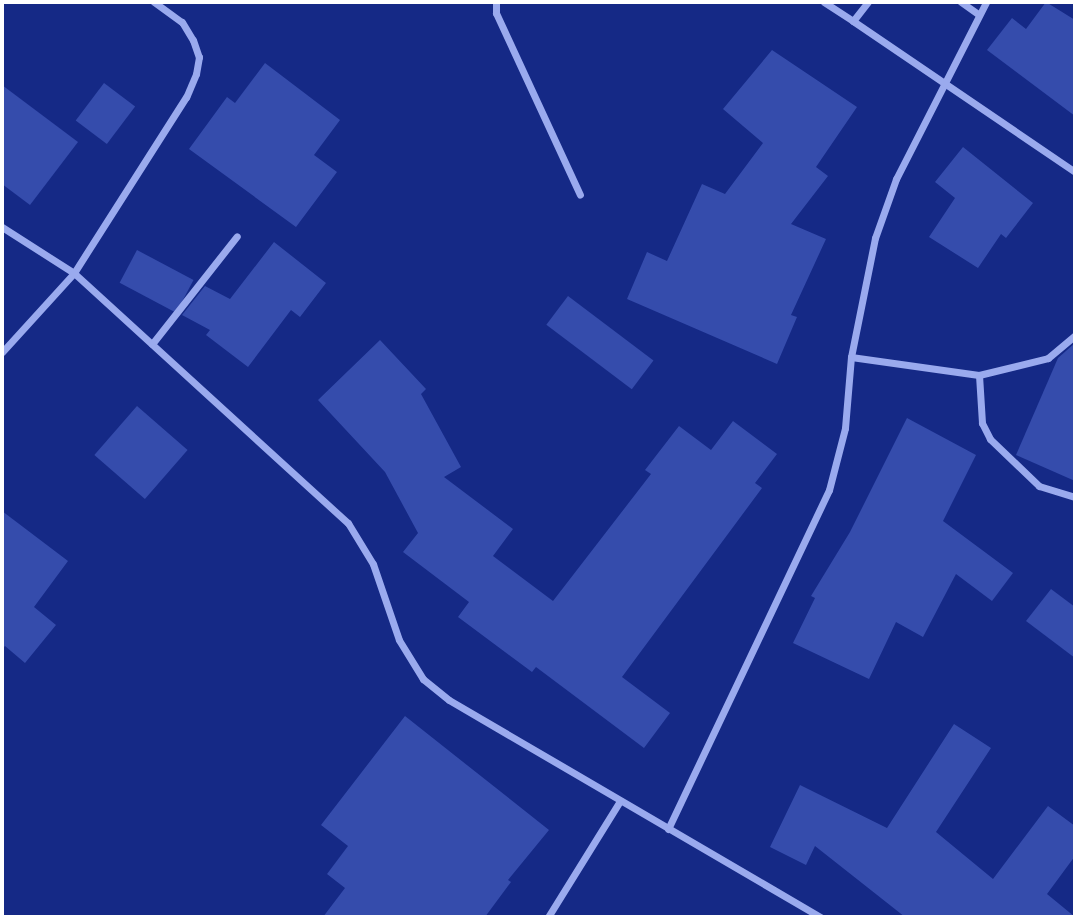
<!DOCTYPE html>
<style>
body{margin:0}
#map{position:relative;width:1077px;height:919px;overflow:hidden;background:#152986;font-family:Helvetica,sans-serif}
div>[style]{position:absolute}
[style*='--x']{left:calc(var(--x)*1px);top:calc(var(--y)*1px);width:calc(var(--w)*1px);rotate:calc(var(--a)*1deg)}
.building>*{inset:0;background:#354cac;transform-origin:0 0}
.minor>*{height:7px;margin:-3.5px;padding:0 3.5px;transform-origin:3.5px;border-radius:3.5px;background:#9aaaee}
span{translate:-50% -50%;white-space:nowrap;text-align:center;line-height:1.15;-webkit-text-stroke:6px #152986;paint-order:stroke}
.frame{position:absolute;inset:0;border:4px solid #fff;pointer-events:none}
</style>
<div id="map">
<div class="building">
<div style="clip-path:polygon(1046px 2px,1075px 20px,1075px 116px,987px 50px,1012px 18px,1026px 29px)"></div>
<div style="clip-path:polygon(772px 50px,857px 107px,816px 167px,828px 176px,791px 224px,826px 239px,791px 315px,797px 317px,777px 364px,627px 299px,647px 252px,667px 261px,702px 184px,725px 194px,763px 143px,723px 109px)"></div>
<div style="clip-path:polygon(265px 63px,340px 120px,314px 155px,337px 172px,296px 227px,189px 149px,227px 97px,235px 103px)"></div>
<div style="left:104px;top:83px;width:39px;height:47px;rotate:37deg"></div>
<div style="clip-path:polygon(2px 85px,78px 142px,30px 205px,2px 184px)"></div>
<div style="clip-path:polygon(963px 147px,1033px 203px,1006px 238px,1001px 234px,978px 268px,929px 237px,955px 198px,935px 182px)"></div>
<div style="clip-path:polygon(274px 242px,326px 283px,300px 317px,291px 310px,248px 367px,206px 335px,210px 330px,182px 315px,205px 286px,230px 299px)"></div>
<div style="left:137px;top:250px;width:64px;height:37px;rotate:28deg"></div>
<div style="left:568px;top:296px;width:107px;height:36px;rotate:37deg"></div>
<div style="clip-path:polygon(380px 340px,426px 389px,421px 394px,461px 467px,444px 477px,513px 529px,493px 556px,553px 601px,651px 474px,645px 470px,679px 426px,711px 450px,733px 421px,777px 454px,755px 483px,762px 488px,622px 677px,670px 713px,644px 748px,536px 667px,532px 672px,458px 617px,469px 602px,403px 552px,418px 533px,385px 472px,318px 400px)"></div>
<div style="clip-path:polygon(1075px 343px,1075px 481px,1016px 455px,1058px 358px)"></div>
<div style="left:137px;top:406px;width:67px;height:65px;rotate:41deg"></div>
<div style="clip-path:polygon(907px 418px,976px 455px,943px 521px,1013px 573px,992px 601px,956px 574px,923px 637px,896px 622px,869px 679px,793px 643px,815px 598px,811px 596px,850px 532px)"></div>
<div style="clip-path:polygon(2px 511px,68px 561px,34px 607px,56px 625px,25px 663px,5px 646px,2px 649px)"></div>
<div style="clip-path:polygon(1051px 589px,1075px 607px,1075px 658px,1026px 621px)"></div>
<div style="clip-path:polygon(405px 716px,549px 830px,508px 880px,511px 882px,485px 917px,323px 917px,345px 888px,327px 874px,348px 846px,321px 825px)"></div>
<div style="clip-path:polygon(954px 724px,991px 748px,936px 832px,993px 879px,1048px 806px,1075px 826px,1075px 856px,1047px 894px,1075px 917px,905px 917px,815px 846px,806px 865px,770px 847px,800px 785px,887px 828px)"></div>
</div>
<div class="minor">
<div style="--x:154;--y:2;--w:34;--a:36"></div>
<div style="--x:182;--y:22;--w:21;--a:59"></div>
<div style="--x:193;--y:40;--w:18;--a:71"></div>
<div style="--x:199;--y:57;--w:17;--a:100"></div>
<div style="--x:196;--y:74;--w:25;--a:113"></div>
<div style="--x:186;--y:97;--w:209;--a:122.5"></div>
<div style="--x:74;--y:273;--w:371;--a:42.4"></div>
<div style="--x:348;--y:523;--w:48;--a:58.6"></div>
<div style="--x:373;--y:564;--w:80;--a:71.1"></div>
<div style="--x:399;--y:640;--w:46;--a:58.4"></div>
<div style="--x:423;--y:679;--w:33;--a:39"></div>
<div style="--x:449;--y:700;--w:431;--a:30.3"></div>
<div style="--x:496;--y:2;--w:11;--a:90"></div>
<div style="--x:496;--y:13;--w:200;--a:65.2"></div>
<div style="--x:824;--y:2;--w:35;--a:33"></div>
<div style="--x:853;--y:21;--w:24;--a:-52"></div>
<div style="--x:961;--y:2;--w:21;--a:35"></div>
<div style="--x:853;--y:21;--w:268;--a:34.2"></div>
<div style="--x:2;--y:227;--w:85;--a:32.6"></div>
<div style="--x:74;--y:273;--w:107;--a:132.3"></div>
<div style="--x:152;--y:344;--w:137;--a:-51.8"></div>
<div style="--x:851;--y:357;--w:129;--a:8"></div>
<div style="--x:979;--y:375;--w:71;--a:-13.8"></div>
<div style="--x:1048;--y:358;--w:35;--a:-40"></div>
<div style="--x:979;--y:375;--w:48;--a:86.4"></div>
<div style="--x:982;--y:423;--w:18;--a:63"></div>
<div style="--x:990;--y:439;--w:68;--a:43.8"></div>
<div style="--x:1039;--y:486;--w:38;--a:17"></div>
<div style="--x:668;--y:829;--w:375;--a:-64.6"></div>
<div style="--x:829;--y:490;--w:64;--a:-75.5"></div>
<div style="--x:845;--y:428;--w:71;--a:-85.2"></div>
<div style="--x:851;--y:357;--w:121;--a:-78.6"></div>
<div style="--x:875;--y:238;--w:63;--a:-70.4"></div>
<div style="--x:896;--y:179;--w:199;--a:-63"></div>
<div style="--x:548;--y:917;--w:137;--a:-58.2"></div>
</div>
<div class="frame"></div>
</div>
